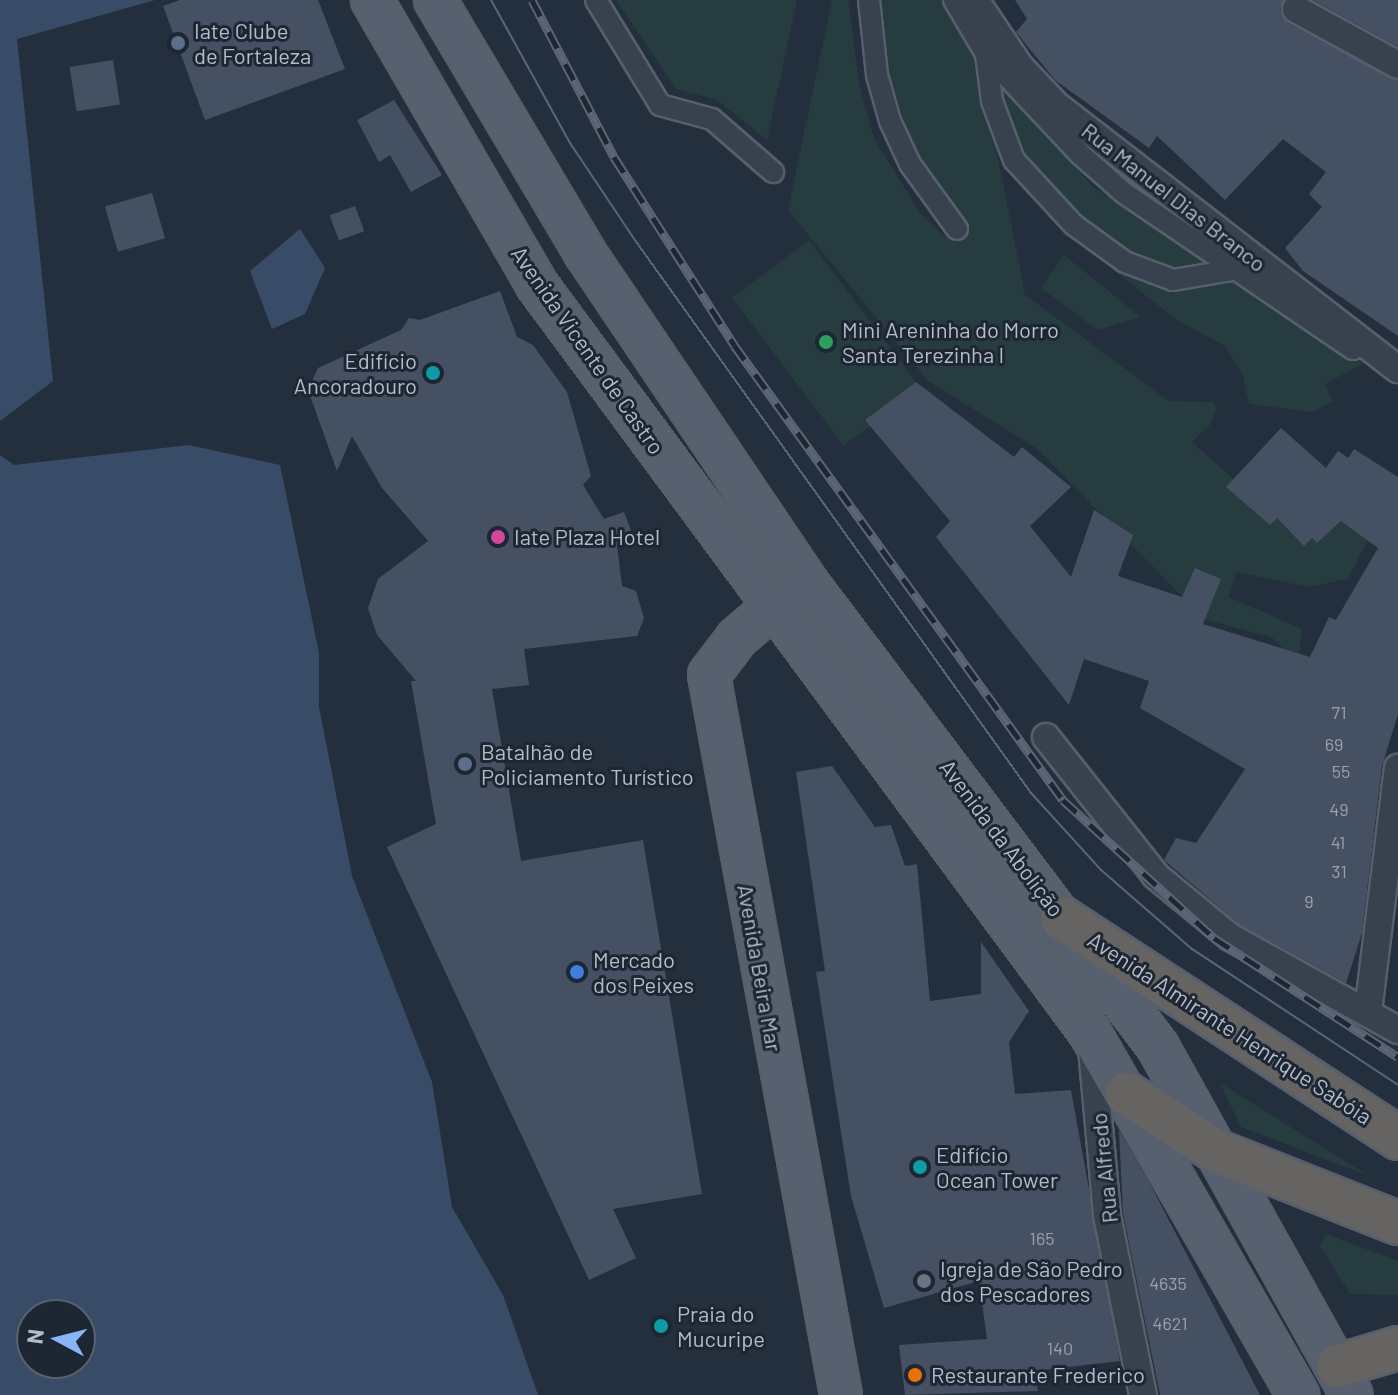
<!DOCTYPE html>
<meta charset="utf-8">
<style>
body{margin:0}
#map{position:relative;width:1398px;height:1395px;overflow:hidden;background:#242f3e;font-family:Barlow,sans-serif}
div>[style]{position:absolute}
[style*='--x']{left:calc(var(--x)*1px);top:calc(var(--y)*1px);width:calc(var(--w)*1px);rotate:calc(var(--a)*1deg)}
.green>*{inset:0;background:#263c3f;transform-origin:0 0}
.water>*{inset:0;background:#394c67}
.building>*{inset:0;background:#455162;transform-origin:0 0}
.roads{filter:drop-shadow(2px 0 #565f6c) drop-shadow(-2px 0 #565f6c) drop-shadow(0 2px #565f6c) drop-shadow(0 -2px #565f6c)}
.pedestrian>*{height:20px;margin:-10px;padding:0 10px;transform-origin:10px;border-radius:10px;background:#38414e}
.minor>*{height:26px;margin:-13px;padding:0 13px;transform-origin:13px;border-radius:13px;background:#38414e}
.primary>*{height:40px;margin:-20px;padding:0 20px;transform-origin:20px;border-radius:20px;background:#56606e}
.trunk>*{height:42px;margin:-21px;padding:0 21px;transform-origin:21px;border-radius:21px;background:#656462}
.tram>*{height:2px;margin:-1px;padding:0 1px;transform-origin:1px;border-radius:1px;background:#5a6575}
.rail>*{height:9px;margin-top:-4.5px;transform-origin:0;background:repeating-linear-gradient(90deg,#1d2633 0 18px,#5a6575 0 36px);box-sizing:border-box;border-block:2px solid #5a6575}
.dots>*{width:22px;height:22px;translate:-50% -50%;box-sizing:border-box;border:4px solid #1d2633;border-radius:50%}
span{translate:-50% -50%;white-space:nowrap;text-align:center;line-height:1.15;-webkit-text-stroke:6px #1d2633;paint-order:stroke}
.number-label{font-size:18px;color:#98a1af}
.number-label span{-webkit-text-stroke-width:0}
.poi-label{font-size:22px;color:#b4bcc9}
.left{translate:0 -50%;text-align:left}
.right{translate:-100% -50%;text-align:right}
.street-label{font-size:22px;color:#b4bcc9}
.north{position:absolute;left:16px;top:1299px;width:80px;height:80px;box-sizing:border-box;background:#1d2633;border:2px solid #59626f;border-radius:50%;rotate:277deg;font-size:22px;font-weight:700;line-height:32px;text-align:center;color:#b4bcc9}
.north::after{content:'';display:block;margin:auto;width:28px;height:36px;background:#8ab4f8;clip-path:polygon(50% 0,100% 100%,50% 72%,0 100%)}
</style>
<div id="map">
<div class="green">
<div style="clip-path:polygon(616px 0,797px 0,767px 140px,717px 100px,676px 89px)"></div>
<div style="clip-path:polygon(832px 0,848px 0,860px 89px,874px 138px,920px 213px,949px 240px,968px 226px,912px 148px,888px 69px,881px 0,943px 0,979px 62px,1025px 295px,1169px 401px,1212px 402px,1217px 408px,1210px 425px,1192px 442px,1259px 502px,1321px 536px,1344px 521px,1368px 540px,1348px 579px,1308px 587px,1236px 572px,1229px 597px,1302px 629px,1298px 665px,1273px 638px,1186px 614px,1183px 597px,1036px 448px,928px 381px,788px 210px)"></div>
<div style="clip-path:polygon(998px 83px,1093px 187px,1219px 265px,1173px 269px,1127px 254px,1082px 220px,1019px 157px)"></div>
<div style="clip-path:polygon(1069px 235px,1124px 270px,1239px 278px,1363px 364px,1325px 384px,1333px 401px,1313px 412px,1249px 404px,1242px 373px,1225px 346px,1177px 320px)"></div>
<div style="left:809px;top:240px;width:185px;height:96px;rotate:53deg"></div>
<div style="clip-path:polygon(1064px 255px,1141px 317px,1098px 330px,1041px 288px)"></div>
<div style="clip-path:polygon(1220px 1083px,1369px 1176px,1241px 1127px)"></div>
<div style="clip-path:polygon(1326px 1234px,1398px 1261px,1398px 1295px,1350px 1294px,1320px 1246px)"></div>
</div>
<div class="water">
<div style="clip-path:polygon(0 0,155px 0,17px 39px,53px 381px,0 421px)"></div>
<div style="clip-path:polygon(300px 229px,325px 268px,305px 314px,272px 329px,250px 271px)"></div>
<div style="clip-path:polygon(evenodd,189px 445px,280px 465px,319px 653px,319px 707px,352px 876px,432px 1082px,452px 1207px,503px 1295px,538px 1395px,0 1395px,0 455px,14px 465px,189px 445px,32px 1315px,80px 1315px,80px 1363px,32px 1363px,32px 1315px)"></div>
</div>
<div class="building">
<div style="clip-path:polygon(180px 0,318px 0,345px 69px,205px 120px,163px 6px)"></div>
<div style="clip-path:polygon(1015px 0,1283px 0,1280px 10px,1288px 23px,1398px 81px,1398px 336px,1303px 271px,1285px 248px,1322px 207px,1309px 194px,1326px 172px,1283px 139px,1225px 200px,1157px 136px,1149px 148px,1055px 80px,1016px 32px,1027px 19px)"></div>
<div style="clip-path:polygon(1313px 0,1398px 0,1398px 47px)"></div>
<div style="left:113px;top:60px;width:45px;height:44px;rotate:81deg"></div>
<div style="clip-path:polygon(394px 100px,442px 175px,411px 192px,390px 155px,379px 162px,357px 120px)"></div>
<div style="left:152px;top:193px;width:47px;height:49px;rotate:74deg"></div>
<div style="left:355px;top:206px;width:27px;height:27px;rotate:70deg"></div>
<div style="clip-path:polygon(500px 291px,517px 337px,533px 345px,567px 392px,591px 476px,583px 485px,604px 519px,624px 512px,634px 539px,617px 545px,622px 586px,636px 591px,644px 618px,637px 636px,524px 649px,529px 685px,492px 689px,521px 861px,643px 840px,702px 1194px,613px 1209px,636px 1258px,589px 1280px,387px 847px,436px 824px,411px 681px,416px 681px,377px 635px,368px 608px,378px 579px,428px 541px,382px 488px,352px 436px,337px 471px,308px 390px,318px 368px,401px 330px,409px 318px,420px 320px)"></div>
<div style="clip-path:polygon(916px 382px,1014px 457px,1022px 447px,1071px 487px,1030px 526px,1071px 577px,1094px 510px,1133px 535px,1118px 576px,1182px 597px,1195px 568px,1221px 579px,1203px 624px,1310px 657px,1329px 617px,1336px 620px,1378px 548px,1341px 521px,1317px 543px,1312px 538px,1304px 546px,1277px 518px,1270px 525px,1226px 487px,1281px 428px,1326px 468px,1338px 451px,1348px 458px,1354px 449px,1398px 477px,1398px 714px,1382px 766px,1362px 933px,1346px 983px,1239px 924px,1164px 860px,1176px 838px,1196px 843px,1245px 769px,1140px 708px,1149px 681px,1084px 659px,1069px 705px,936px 537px,950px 521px,865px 420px)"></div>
<div style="clip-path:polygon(832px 766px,875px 827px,891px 825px,905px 866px,917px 864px,930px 1001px,981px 994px,981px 942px,1029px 1011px,1009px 1042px,1015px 1094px,1071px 1090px,1120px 1361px,1034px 1371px,1038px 1391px,905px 1395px,899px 1345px,987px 1339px,979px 1281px,884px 1308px,851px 1196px,816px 972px,825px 971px,796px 772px)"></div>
<div style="clip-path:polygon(1119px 1130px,1148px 1180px,1260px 1395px,1160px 1395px,1123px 1213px)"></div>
</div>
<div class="roads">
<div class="pedestrian">
<div style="--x:596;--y:0;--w:123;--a:58.6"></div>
<div style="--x:660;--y:105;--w:54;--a:15.1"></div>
<div style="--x:712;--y:119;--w:81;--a:41"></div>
<div style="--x:869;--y:0;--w:75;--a:83.9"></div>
<div style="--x:877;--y:75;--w:48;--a:74.2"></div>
<div style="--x:890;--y:121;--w:47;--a:65.1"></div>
<div style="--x:910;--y:164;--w:80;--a:54.1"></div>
<div style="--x:954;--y:0;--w:63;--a:59.3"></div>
<div style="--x:986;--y:54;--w:139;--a:46.8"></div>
<div style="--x:1081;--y:155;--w:57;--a:41.5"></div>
<div style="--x:1124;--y:193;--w:277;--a:34.3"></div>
<div style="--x:986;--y:54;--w:47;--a:82.7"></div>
<div style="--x:992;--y:101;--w:63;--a:69.6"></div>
<div style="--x:1014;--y:160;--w:88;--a:47.3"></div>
<div style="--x:1074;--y:225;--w:63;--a:36"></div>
<div style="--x:1125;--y:262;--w:51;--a:20.6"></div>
<div style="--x:1173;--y:280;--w:66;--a:-9.6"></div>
</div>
<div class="minor">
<div style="--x:975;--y:0;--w:81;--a:56.1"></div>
<div style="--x:1020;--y:67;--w:52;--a:46.5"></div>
<div style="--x:1056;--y:105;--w:432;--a:37.7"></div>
<div style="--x:1296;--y:9;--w:116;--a:28.8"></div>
<div style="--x:1046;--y:737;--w:177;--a:51.6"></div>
<div style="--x:1156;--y:876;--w:96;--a:39.5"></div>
<div style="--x:1230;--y:937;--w:192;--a:29"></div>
<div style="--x:1368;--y:1012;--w:246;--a:-83"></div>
<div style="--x:1092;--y:1049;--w:167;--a:84.8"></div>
<div style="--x:1107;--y:1215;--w:184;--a:78.7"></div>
</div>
<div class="primary">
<div style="--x:372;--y:0;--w:329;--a:59.9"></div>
<div style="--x:537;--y:285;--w:930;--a:53.52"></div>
<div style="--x:1090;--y:1033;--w:418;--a:60.1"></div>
<div style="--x:435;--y:0;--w:294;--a:59.3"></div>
<div style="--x:585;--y:253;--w:396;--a:56"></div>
<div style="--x:806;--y:581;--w:584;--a:52.93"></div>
<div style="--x:1158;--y:1047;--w:398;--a:60.9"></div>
<div style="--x:793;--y:590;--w:74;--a:139.4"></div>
<div style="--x:737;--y:638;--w:46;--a:127.1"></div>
<div style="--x:709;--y:675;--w:732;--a:79.61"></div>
</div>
<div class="trunk">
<div style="--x:1062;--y:918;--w:402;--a:33.2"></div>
<div style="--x:1127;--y:1094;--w:106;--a:32.6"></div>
<div style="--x:1216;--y:1151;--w:196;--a:21.6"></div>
<div style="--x:1338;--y:1366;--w:63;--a:-16.7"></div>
</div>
</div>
<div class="tram">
<div style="--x:491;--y:0;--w:163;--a:61.1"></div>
<div style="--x:570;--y:143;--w:120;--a:56.2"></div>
<div style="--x:637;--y:243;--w:677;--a:54.38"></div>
<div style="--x:1031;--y:793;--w:104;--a:47.7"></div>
<div style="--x:1101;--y:870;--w:121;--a:41"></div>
<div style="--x:1192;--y:949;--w:247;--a:33.4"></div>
</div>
<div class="rail">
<div style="--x:532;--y:0;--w:177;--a:62.4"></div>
<div style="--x:614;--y:157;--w:223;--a:57.4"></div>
<div style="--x:734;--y:345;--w:561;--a:54.13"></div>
<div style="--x:1063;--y:800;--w:205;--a:42.4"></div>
<div style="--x:1214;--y:938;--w:219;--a:32.9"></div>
</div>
<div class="dots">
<div style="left:178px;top:43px;background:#5c6f8a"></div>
<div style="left:826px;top:342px;background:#2e9e5b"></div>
<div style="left:433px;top:373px;background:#0f9aa8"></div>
<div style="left:498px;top:537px;background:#d1479c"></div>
<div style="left:465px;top:764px;background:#5c6f8a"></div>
<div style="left:577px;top:972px;background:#3f7fe0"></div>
<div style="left:920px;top:1167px;background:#0f9aa8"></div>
<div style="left:924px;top:1281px;background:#6b7280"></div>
<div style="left:661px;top:1326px;background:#0f9aa8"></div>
<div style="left:915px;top:1375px;background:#e8710a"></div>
</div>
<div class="number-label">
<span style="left:1339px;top:712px">71</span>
<span style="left:1334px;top:744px">69</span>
<span style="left:1341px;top:771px">55</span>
<span style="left:1339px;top:809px">49</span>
<span style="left:1338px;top:842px">41</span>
<span style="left:1339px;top:871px">31</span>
<span style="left:1309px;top:901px">9</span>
<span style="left:1042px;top:1238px">165</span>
<span style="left:1168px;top:1283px">4635</span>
<span style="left:1170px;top:1323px">4621</span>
<span style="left:1060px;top:1348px">140</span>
</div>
<div class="poi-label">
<span class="left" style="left:194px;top:43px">Iate Clube<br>de Fortaleza</span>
<span class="left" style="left:842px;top:342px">Mini Areninha do Morro<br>Santa Terezinha I</span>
<span class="right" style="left:417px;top:373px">Edifício<br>Ancoradouro</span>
<span class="left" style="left:514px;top:537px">Iate Plaza Hotel</span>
<span class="left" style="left:481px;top:764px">Batalhão de<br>Policiamento Turístico</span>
<span class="left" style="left:593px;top:972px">Mercado<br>dos Peixes</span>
<span class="left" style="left:936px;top:1167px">Edifício<br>Ocean Tower</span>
<span class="left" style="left:940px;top:1281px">Igreja de São Pedro<br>dos Pescadores</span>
<span class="left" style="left:677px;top:1326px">Praia do<br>Mucuripe</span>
<span class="left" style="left:931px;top:1375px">Restaurante Frederico</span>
</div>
<div class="street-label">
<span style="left:1174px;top:197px;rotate:38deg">Rua Manuel Dias Branco</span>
<span style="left:588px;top:350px;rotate:55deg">Avenida Vicente de Castro</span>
<span style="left:1002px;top:838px;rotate:53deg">Avenida da Abolição</span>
<span style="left:760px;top:968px;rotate:80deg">Avenida Beira Mar</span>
<span style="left:1230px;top:1028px;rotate:33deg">Avenida Almirante Henrique Sabóia</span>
<span style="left:1104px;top:1168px;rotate:-96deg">Rua Alfredo</span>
</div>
<div class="north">N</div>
</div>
